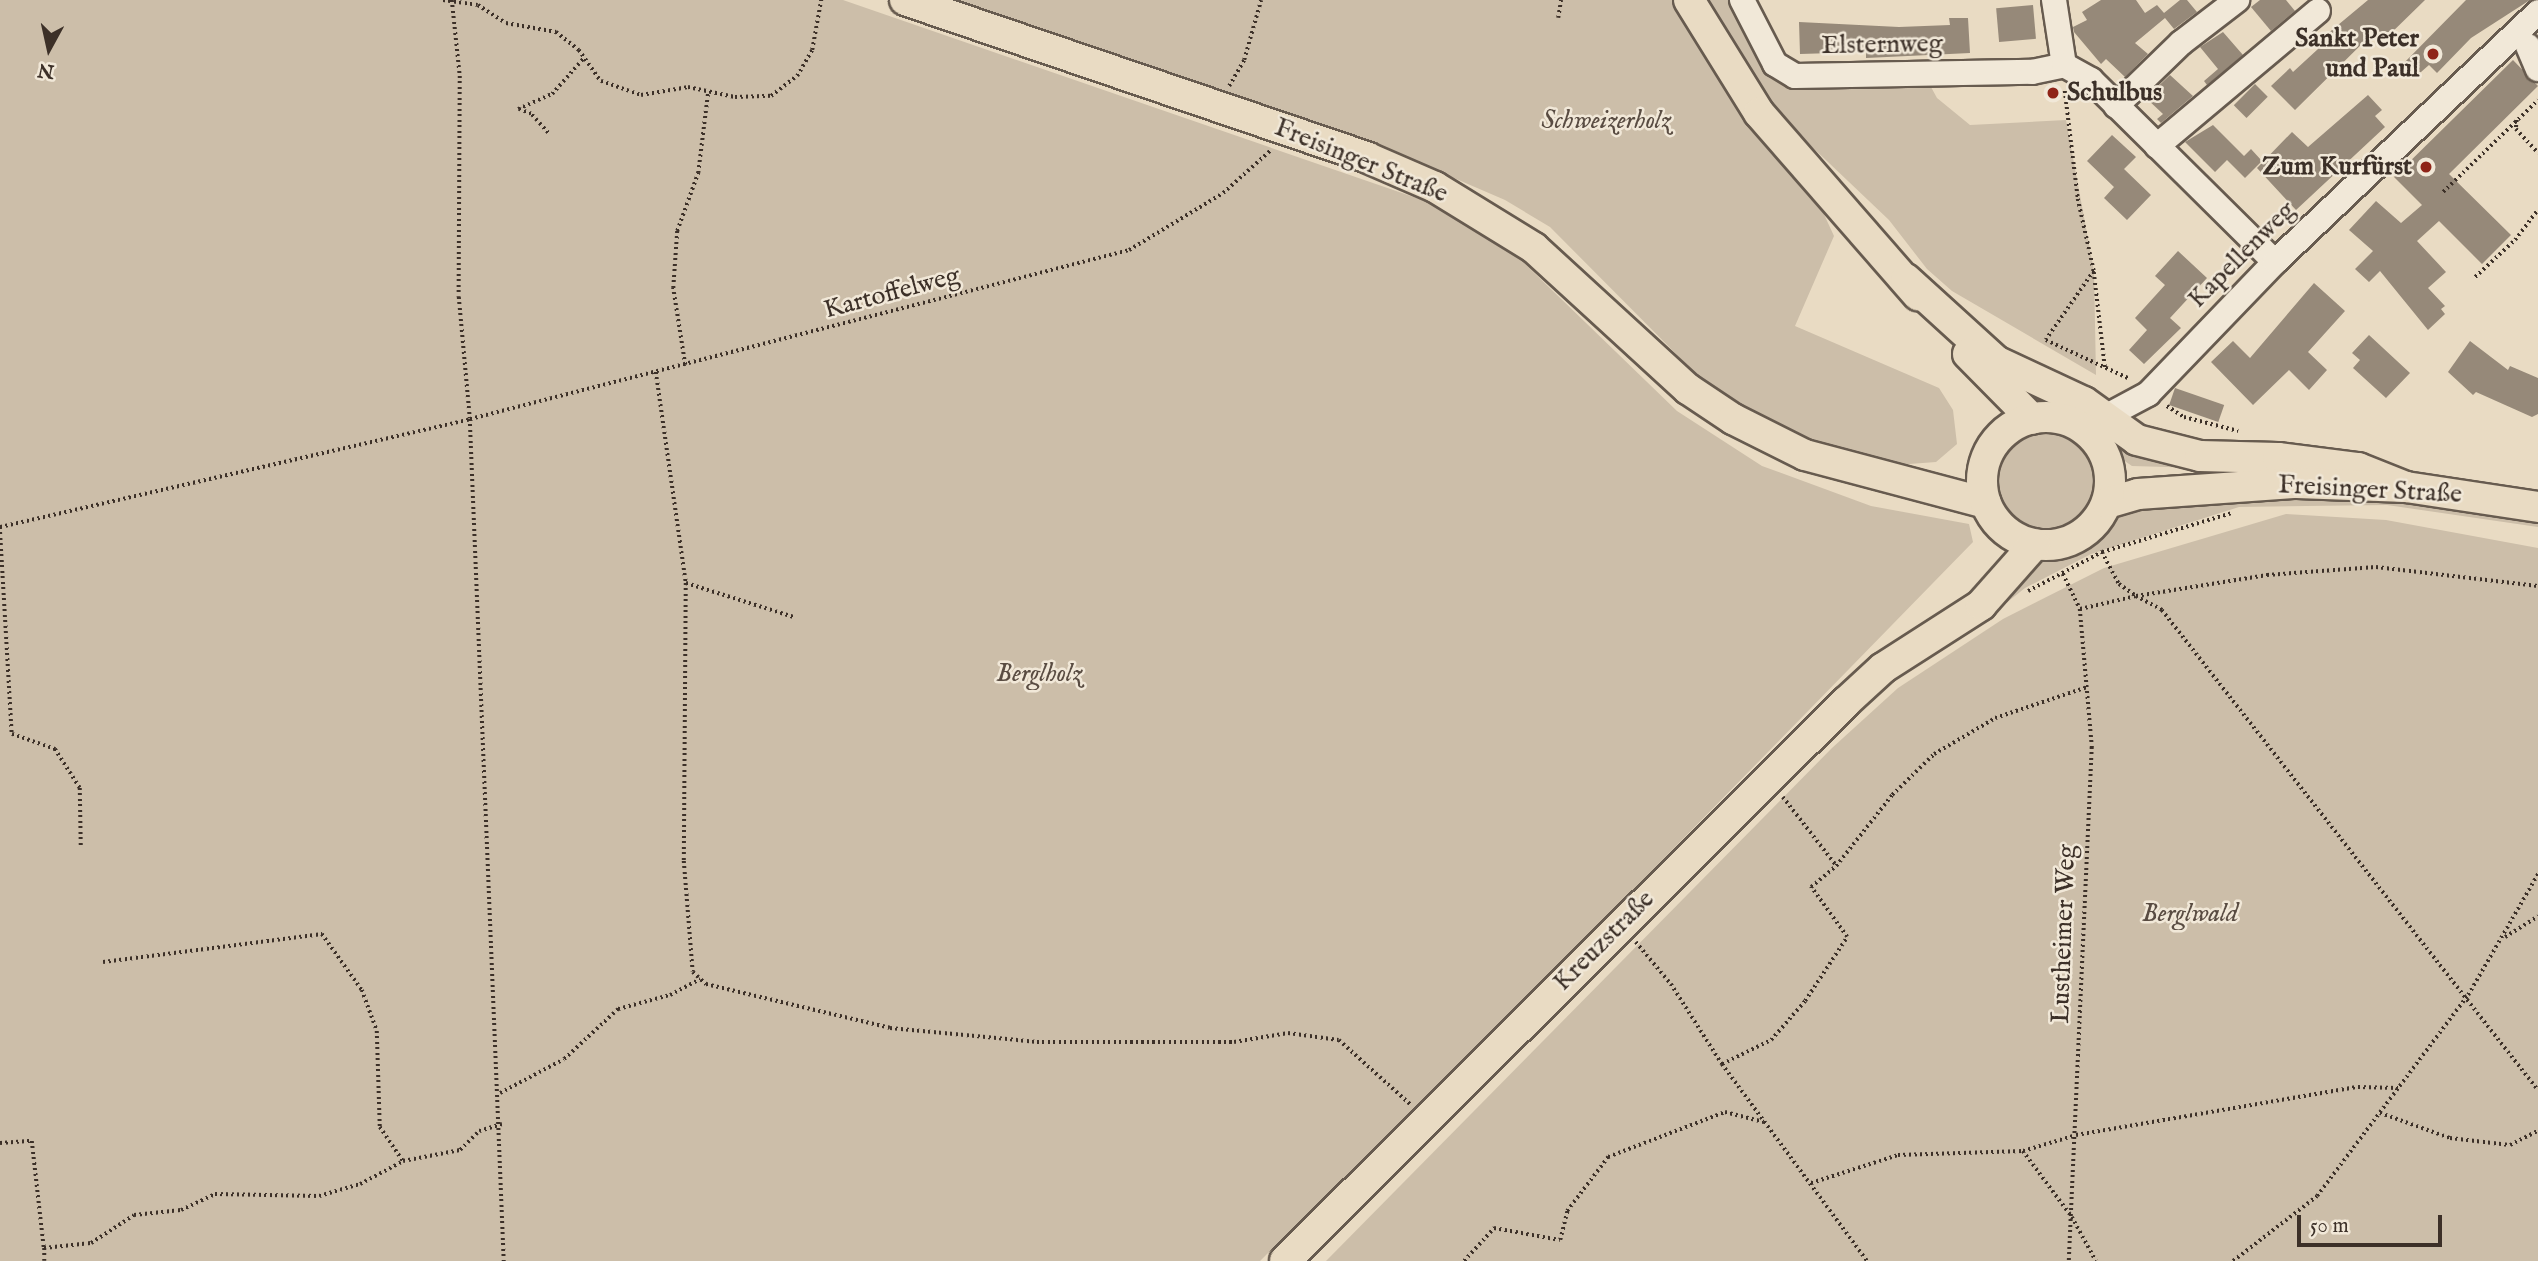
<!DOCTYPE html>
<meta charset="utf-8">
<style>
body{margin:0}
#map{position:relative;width:2538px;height:1261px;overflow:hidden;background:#e9dbc3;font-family:"IM FELL English",serif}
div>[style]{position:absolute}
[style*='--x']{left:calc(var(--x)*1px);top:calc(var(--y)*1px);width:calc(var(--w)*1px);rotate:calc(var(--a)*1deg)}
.green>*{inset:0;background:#ccbea9}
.round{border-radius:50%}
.building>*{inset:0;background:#968979;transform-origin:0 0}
.path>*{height:3.5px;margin-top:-1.75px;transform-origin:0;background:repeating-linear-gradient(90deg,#3c3028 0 2px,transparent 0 5.5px)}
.roads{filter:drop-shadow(2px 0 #675b4f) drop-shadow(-2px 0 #675b4f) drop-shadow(0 2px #675b4f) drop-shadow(0 -2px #675b4f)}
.minor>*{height:24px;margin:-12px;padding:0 12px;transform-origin:12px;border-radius:12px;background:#f1e8d8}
.major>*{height:30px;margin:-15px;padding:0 15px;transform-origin:15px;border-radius:15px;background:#e9dbc3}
.major>.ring{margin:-15px;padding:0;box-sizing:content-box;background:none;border:30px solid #e9dbc3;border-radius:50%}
.dots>*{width:19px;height:19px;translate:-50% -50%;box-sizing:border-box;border:4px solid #f1e8d8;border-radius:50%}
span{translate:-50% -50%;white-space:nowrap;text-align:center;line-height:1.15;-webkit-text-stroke:5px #f1e8d8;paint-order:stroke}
.poi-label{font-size:26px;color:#3c3028;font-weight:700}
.right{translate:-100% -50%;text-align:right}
.left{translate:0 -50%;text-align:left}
.street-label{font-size:26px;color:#3c3028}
.park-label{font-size:26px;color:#594c42;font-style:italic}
.north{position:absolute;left:14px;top:14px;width:70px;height:70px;-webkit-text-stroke:5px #f1e8d8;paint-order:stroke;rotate:188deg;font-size:19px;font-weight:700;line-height:28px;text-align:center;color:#3c3028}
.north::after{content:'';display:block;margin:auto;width:24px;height:32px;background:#3c3028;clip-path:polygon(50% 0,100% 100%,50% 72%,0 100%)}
.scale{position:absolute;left:2297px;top:1215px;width:145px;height:32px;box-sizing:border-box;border:4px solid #3c3028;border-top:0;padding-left:9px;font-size:21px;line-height:24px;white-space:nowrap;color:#3c3028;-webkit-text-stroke:5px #f1e8d8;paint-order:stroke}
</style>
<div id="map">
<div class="green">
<div style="clip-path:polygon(0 0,843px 0,1431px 203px,1479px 228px,1521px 260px,1677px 411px,1762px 466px,1871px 506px,1969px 524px,1973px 542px,1598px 926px,1260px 1261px,0 1261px)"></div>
<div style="clip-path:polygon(954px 0,1678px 0,1751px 123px,1822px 210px,1834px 236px,1795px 326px,1939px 388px,1953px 410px,1957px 444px,1936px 462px,1896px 465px,1844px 455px,1780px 433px,1701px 379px,1550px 227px,1505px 200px,1389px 150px)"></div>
<div style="clip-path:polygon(1701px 0,1742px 0,1775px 64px,1925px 76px,1937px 98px,1970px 125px,2066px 120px,2094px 271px,2096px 375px,1952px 291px,1927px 269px,1889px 220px,1767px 104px)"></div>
<div style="clip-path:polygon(2001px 375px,2076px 405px,2270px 470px,2132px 466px,2113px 453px,2086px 422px,2070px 414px,2037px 409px)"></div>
<div class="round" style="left:1997px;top:433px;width:98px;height:98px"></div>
<div style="clip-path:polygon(2367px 497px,2538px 516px,2538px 527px,2387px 505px,2239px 507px,2091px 554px,2025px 588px,1976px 627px,1899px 678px,1896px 674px,2034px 559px,2072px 551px,2090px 541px,2120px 509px,2195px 498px)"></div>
<div style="clip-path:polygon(2286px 514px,2386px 520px,2538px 548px,2538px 1261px,1326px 1261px,1832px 748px,1898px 688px,2003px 619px,2104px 568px)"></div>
</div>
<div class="building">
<div style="clip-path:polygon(2101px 0,2136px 0,2145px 13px,2157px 5px,2164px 13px,2180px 0,2187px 0,2197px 12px,2174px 29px,2165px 18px,2135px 43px,2148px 54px,2125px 77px,2106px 59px,2101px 64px,2074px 32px,2073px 27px,2087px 20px,2082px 12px)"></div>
<div style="clip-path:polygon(2260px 0,2286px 0,2295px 11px,2271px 31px,2251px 7px)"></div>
<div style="clip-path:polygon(2368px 0,2425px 0,2384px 40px,2375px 31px,2295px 110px,2271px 86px,2290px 68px,2293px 72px,2318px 49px,2314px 45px)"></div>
<div style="clip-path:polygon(2466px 0,2530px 0,2471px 38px,2437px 73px,2429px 65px,2413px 79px,2401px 66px)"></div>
<div style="left:2033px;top:5px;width:34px;height:37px;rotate:85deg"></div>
<div style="clip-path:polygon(1949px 18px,1968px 18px,1970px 53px,1866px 58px,1866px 52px,1800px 54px,1799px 22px,1899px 27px,1950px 25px)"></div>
<div style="clip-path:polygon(2223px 32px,2243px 55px,2207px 85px,2204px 81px,2218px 69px,2200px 47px)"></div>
<div style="clip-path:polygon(2513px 60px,2538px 86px,2449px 174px,2511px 235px,2482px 264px,2439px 221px,2417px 241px,2446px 272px,2428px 288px,2445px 306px,2441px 309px,2445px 314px,2428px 330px,2380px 271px,2369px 282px,2355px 269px,2373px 251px,2349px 230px,2376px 201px,2401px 223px,2422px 205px,2394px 177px)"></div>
<div style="clip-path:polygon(2170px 75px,2193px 96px,2161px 123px,2157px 119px,2163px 114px,2146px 98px)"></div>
<div style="left:2255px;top:84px;width:18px;height:30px;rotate:45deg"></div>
<div style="clip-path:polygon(2368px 95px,2382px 110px,2375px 116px,2385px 127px,2296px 210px,2257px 168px,2292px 132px,2308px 147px)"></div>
<div style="clip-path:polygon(2213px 125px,2244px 156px,2251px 149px,2262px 161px,2245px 178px,2227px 160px,2215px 172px,2185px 142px)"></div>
<div style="clip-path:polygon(2112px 135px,2136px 157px,2124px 169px,2151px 195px,2127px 220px,2104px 198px,2114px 187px,2087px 161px)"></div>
<div style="clip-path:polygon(2178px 251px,2207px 278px,2170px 318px,2181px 328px,2144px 364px,2129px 350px,2147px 330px,2135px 318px,2165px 285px,2155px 276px)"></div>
<div style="clip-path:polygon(2314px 283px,2345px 311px,2308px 352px,2327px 370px,2309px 390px,2289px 370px,2253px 405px,2211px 362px,2233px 341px,2250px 358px)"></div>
<div style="clip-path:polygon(2369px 335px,2410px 373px,2386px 398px,2353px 368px,2360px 360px,2352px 353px)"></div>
<div style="clip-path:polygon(2470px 341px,2508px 370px,2510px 366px,2538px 378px,2538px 414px,2532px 417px,2476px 392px,2473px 395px,2448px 372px)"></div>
<div style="left:2175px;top:388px;width:52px;height:18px;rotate:19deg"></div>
</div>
<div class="path">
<div style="--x:443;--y:0;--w:35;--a:8"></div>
<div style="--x:478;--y:5;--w:33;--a:33"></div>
<div style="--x:506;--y:23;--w:51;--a:10.2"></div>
<div style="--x:556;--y:32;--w:29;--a:38"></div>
<div style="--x:579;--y:50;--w:38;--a:55"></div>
<div style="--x:601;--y:81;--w:42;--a:19.3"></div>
<div style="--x:641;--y:95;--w:48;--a:-9.7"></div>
<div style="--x:688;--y:87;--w:48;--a:12"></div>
<div style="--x:735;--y:97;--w:36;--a:-2"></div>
<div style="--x:771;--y:96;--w:33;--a:-38"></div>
<div style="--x:797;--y:76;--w:30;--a:-60"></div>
<div style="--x:812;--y:50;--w:51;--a:-79.8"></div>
<div style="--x:452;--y:0;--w:76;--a:84"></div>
<div style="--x:460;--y:76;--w:221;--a:90.3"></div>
<div style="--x:459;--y:297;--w:122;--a:84.8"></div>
<div style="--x:470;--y:419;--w:680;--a:-14.38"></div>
<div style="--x:1129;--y:250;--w:110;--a:-31.2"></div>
<div style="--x:1223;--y:193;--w:64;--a:-41.9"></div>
<div style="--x:1558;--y:18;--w:18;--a:-81"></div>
<div style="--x:1229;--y:86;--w:30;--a:-60"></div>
<div style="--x:1244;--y:60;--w:62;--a:-74.2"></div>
<div style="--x:2065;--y:91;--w:109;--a:83.1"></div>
<div style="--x:2078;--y:199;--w:74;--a:77.5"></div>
<div style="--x:2094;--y:271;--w:84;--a:124.8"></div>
<div style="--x:2046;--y:340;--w:93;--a:24.9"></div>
<div style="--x:2517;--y:120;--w:9;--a:96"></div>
<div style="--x:2516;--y:129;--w:33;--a:47"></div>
<div style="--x:548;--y:133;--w:25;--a:-132"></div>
<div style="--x:531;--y:114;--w:14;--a:-159"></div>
<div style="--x:518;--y:109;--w:37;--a:-24"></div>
<div style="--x:552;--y:94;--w:47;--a:-48.5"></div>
<div style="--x:2443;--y:192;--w:132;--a:-44.1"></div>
<div style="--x:2094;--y:272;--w:96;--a:83.4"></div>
<div style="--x:2475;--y:277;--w:54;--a:-42.8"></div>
<div style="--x:2515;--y:240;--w:38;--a:-53"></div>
<div style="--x:685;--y:365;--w:78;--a:-98.9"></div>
<div style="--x:673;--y:288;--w:57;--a:-86"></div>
<div style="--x:677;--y:231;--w:62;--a:-70.1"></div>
<div style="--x:698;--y:173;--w:82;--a:-83"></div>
<div style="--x:656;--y:372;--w:213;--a:81.9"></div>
<div style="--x:686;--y:583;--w:278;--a:90.4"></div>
<div style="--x:684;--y:861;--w:111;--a:85.4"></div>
<div style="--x:693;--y:972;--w:18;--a:43"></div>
<div style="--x:706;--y:984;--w:189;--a:13.4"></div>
<div style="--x:890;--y:1028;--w:148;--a:5.4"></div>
<div style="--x:1037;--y:1042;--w:197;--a:0"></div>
<div style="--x:1234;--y:1042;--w:55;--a:-9.5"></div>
<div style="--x:1288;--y:1033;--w:51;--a:7.8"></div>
<div style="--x:1339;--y:1040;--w:96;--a:42"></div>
<div style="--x:2167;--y:406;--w:20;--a:33"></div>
<div style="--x:2184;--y:417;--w:56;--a:14.5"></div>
<div style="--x:0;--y:527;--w:482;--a:-12.9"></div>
<div style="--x:470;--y:419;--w:843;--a:87.69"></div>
<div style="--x:0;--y:527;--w:207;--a:86.7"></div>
<div style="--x:12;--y:734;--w:46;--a:19.2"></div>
<div style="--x:55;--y:749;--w:46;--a:57.3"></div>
<div style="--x:80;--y:788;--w:59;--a:89"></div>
<div style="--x:2102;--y:552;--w:36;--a:62"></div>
<div style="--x:2119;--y:584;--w:21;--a:35"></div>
<div style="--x:2136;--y:596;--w:133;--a:-9.1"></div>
<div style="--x:2267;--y:575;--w:109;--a:-4.2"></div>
<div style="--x:2376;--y:567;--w:163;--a:6.7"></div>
<div style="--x:2063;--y:574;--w:39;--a:64"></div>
<div style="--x:2080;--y:609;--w:139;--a:85"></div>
<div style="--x:2092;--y:747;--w:515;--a:92.56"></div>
<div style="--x:686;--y:583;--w:113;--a:17.5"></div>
<div style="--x:2028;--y:591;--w:84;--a:-27.8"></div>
<div style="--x:2102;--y:552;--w:136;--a:-16.7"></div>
<div style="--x:2080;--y:609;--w:57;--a:-13.1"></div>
<div style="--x:2136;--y:596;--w:30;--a:28"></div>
<div style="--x:2162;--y:610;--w:610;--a:51.93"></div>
<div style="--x:1783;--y:797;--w:86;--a:52.1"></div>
<div style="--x:2505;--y:937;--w:39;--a:-32"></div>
<div style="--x:1636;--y:942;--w:55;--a:50.2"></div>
<div style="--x:1671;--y:984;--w:95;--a:57.5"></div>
<div style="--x:1722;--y:1064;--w:245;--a:53.6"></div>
<div style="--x:103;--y:962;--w:221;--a:-7.3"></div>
<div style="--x:322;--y:934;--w:69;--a:54.5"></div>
<div style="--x:362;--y:990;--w:44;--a:69.9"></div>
<div style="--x:377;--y:1031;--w:96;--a:88.2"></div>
<div style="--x:380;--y:1127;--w:41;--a:55.9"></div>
<div style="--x:1722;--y:1064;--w:55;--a:-26.1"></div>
<div style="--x:1771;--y:1040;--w:52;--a:-48.9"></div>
<div style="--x:1805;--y:1001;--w:77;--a:-56.7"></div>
<div style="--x:1847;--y:937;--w:62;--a:-125.8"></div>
<div style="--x:1811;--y:887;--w:33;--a:-40"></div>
<div style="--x:1836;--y:866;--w:90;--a:-51.7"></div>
<div style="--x:1892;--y:795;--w:59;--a:-44.3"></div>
<div style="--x:1934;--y:754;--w:71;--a:-30.5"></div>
<div style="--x:1995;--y:718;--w:97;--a:-18.6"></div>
<div style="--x:500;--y:1093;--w:72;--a:-28"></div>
<div style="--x:564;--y:1059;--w:74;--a:-42.8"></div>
<div style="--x:618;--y:1009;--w:54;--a:-15.1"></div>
<div style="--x:670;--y:995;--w:34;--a:-28"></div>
<div style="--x:2380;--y:1113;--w:74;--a:19.7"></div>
<div style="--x:2450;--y:1138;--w:60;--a:6.7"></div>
<div style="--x:2510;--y:1145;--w:31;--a:-27"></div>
<div style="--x:0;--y:1143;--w:32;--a:-4"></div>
<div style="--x:32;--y:1141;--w:108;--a:83.6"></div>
<div style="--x:44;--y:1248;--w:47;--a:-6.1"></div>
<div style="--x:91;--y:1243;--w:51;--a:-33.1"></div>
<div style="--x:134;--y:1215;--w:47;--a:-6.1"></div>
<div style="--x:181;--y:1210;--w:38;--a:-25"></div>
<div style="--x:215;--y:1194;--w:104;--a:1.1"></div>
<div style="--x:319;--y:1196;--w:43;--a:-16.3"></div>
<div style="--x:360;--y:1184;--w:49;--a:-28.1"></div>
<div style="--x:403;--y:1161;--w:58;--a:-10.9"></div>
<div style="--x:460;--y:1150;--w:27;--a:-45"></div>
<div style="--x:479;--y:1131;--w:24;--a:-17"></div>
<div style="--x:2023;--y:1151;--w:82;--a:53.4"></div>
<div style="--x:2072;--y:1217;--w:50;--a:61.4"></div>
<div style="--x:1811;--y:1183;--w:91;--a:-17.8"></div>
<div style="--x:1898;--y:1155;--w:125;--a:-1.8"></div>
<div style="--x:2023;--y:1151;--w:55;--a:-16.8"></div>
<div style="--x:2076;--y:1135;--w:286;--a:-9.7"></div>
<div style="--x:2358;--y:1087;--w:40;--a:1.4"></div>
<div style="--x:44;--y:1261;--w:13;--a:-90"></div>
<div style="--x:1464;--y:1261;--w:45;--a:-47.7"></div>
<div style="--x:1494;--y:1228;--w:67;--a:10.3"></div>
<div style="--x:1560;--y:1240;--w:30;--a:-76"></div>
<div style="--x:1567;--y:1211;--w:68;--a:-52.8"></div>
<div style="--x:1608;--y:1157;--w:125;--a:-21"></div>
<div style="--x:1725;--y:1112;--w:40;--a:14.4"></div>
<div style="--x:2233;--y:1261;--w:106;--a:-37.7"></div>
<div style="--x:2317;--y:1196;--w:251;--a:-53.1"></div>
<div style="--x:2468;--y:995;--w:140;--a:-60"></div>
</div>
<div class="roads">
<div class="minor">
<div style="--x:1742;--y:0;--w:72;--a:62.7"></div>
<div style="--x:1775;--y:64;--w:23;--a:31"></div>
<div style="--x:1795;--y:76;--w:237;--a:-1"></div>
<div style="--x:2032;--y:72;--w:33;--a:-12"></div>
<div style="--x:2054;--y:0;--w:66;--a:81.3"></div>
<div style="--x:2528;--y:46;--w:25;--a:67"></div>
<div style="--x:2064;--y:65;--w:31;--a:29"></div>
<div style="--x:2091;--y:80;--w:259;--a:44.7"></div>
<div style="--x:2116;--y:106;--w:91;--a:-44.1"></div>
<div style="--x:2181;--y:43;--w:71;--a:-37.5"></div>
<div style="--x:2157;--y:146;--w:210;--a:-40"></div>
<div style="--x:2105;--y:417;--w:49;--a:-28.1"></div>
<div style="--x:2148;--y:394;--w:183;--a:-46.1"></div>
<div style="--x:2275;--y:262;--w:363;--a:-43.5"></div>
</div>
<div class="major">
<div style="--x:905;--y:0;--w:489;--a:18.8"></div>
<div style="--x:1368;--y:158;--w:73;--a:23.4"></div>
<div style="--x:1435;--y:187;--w:116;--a:31.6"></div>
<div style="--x:1534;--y:248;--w:209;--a:42.5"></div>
<div style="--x:1688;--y:389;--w:54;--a:33.7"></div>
<div style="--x:1733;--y:419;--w:80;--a:26.6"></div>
<div style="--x:1805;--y:455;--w:187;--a:14.9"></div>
<div style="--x:1689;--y:0;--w:133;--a:58.2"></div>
<div style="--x:1759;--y:113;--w:242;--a:48.9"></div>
<div style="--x:1906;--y:279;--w:122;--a:42.3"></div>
<div style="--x:1996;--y:361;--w:97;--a:25"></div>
<div style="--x:2084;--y:402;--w:65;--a:35.6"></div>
<div style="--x:2137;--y:440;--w:65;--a:14.3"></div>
<div style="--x:2200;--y:456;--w:78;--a:1.5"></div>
<div style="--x:2278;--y:458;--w:81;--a:7.1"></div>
<div style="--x:2358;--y:468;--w:52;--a:21.6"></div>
<div style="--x:1968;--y:354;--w:91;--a:45.4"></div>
<div class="ring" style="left:1982px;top:417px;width:98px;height:98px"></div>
<div style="--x:2107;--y:503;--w:32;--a:-16"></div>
<div style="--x:2138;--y:494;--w:159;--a:-4"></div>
<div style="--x:2297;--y:483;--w:109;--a:2.1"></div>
<div style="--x:2406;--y:487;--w:134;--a:8.6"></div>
<div style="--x:1285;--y:1261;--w:792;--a:-44.9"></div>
<div style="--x:1846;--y:702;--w:50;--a:-42.6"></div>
<div style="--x:1883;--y:668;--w:117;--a:-32.7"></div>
<div style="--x:1981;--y:605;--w:81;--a:-48.5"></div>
</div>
</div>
<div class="dots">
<div style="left:2433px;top:54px;background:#8f2418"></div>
<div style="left:2053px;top:93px;background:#8f2418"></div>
<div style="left:2426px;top:167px;background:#8f2418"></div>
</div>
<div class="poi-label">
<span class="right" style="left:2419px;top:54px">Sankt Peter<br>und Paul</span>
<span class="left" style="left:2067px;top:93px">Schulbus</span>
<span class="right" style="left:2412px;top:167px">Zum Kurfürst</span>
</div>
<div class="street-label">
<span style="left:1882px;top:45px;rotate:-1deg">Elsternweg</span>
<span style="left:1361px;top:161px;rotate:22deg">Freisinger Straße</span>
<span style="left:2242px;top:255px;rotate:-45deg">Kapellenweg</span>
<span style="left:892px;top:293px;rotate:-15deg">Kartoffelweg</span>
<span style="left:2370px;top:490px;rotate:3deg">Freisinger Straße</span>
<span style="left:2064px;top:934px;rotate:-88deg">Lustheimer Weg</span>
<span style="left:1604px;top:941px;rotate:-45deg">Kreuzstraße</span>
</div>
<div class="park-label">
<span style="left:1606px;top:121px">Schweizerholz</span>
<span style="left:1039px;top:674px">Berglholz</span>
<span style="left:2190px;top:914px">Berglwald</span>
</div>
<div class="north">N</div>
<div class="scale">50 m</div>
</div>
